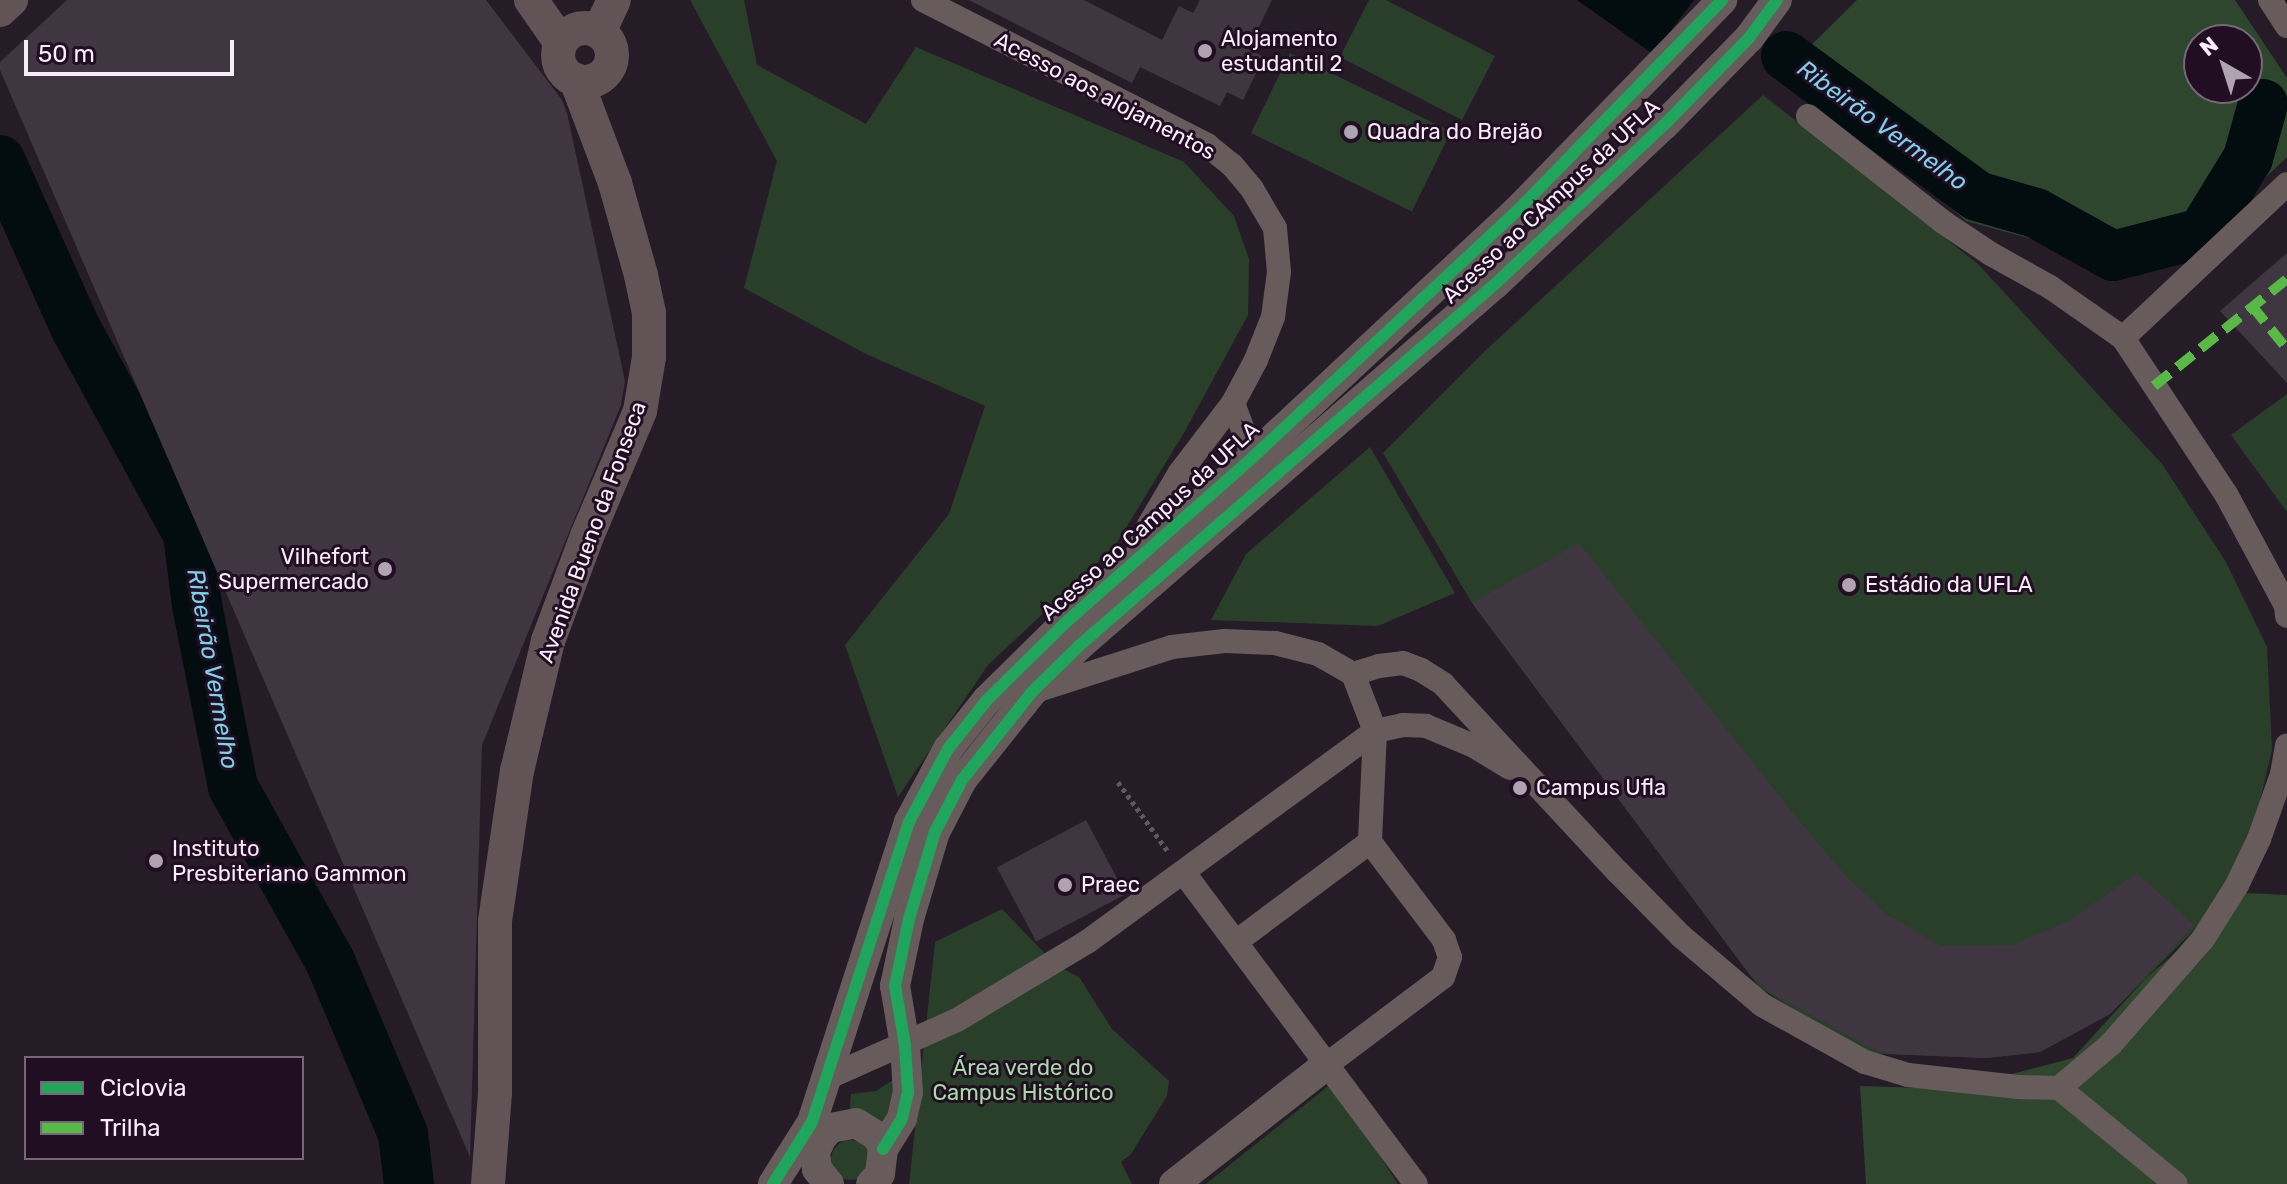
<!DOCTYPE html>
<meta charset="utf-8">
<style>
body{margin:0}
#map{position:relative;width:2287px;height:1184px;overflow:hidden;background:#261c28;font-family:Rubik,sans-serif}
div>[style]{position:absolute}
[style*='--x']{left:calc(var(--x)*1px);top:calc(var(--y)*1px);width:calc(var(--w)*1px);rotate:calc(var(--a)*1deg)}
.green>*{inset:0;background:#293f2a;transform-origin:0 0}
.round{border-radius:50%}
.forest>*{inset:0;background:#2e462e}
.water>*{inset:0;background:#030c0f}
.river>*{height:50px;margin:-25px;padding:0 25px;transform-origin:25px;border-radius:25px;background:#030c0f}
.building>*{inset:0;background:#403641;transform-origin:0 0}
.path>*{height:5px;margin-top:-2.5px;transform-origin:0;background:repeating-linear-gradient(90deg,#62585c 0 4px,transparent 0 8px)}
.minor>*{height:24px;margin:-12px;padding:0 12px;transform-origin:12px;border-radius:12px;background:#685b5b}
.tertiary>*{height:30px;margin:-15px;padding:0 15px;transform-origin:15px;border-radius:15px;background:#685b5b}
.secondary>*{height:34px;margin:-17px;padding:0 17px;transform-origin:17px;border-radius:17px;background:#625356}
.secondary>.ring{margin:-17px;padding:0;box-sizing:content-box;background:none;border:34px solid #625356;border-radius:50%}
.quiet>*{height:10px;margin-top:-5px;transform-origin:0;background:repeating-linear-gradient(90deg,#58b947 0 20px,transparent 0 30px)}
.cycleway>*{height:12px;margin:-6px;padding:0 6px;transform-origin:6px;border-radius:6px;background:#20a55d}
.dots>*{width:22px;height:22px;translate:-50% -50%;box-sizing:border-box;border:4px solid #210e23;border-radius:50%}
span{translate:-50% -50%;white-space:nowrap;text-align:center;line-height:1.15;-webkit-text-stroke:6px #210e23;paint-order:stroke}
.poi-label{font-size:22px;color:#f9ecfb}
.left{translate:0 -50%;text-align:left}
.right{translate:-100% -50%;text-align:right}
.street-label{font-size:22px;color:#f9ecfb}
.park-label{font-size:22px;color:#a7dca6}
.water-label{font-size:24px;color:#79d3e9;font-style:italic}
.legend{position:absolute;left:24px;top:1056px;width:280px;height:104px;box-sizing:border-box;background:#210e23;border:2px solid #776779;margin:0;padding:10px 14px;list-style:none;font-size:24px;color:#f9ecfb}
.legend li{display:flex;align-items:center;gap:16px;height:40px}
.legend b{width:40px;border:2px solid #776779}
.north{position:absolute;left:2183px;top:24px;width:80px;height:80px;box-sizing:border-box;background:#210e23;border:2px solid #776779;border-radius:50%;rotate:321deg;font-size:22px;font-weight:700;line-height:32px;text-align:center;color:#f9ecfb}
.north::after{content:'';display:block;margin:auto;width:28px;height:36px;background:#afa3b1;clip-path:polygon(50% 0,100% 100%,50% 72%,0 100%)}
.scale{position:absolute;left:24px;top:40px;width:210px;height:36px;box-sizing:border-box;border:4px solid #f9ecfb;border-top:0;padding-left:10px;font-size:24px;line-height:28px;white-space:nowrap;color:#f9ecfb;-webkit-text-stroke:6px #210e23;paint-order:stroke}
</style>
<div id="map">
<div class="green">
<div style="clip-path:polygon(690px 0,744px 0,757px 65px,866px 124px,916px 47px,1184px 162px,1234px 216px,1249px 259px,1248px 315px,1185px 431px,1115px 546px,988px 665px,898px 797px,845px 645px,949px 514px,985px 406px,866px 354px,744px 288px,777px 161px)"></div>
<div style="clip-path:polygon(1369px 0,1386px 0,1495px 56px,1462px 120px,1340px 57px)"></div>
<div style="left:1290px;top:53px;width:179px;height:89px;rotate:26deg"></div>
<div style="clip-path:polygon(1763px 95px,1978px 264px,2162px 464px,2226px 562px,2267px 647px,2272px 750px,2250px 843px,2197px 927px,2110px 1014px,2040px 1052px,1986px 1058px,1862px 1053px,1759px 987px,1472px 603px,1383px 453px,1486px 350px)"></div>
<div style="clip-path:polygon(2287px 394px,2287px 512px,2231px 435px)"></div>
<div style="clip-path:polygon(1370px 447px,1455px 593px,1378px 626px,1211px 620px,1246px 554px)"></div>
<div style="clip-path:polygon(1002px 909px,1057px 966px,1079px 977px,1112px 1029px,1169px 1081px,1167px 1096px,1131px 1154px,1121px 1162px,1132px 1184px,909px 1184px,935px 942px)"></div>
<div style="clip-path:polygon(896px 1078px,888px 1132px,849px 1119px,851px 1094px,876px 1091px)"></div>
<div style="clip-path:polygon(1332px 1083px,1398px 1184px,1206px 1184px)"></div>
<div class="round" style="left:831px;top:1140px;width:40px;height:40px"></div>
</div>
<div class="forest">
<div style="clip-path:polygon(evenodd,1857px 0,2235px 0,2287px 78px,2287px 157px,2204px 236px,2152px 266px,2113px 261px,1966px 221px,1792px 64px,1857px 0,2199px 40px,2247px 40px,2247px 88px,2199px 88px,2199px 40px)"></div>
<div style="clip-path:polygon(2246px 893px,2287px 895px,2287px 1184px,1866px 1184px,1860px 1086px,1955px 1089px,2073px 1058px,2146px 978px)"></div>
</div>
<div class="water">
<div style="clip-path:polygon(1577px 0,1694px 0,1653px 54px)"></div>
</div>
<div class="river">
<div style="--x:1786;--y:56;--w:237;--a:36.2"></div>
<div style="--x:1977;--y:196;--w:61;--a:16.1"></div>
<div style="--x:2036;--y:213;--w:88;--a:29.2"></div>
<div style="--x:2113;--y:256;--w:92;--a:-14.5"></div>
<div style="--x:2202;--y:233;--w:88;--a:-58.5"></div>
<div style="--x:2248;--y:158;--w:56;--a:-74.5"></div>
<div style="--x:0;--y:160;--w:183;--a:65.8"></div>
<div style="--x:75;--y:327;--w:236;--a:61.4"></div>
<div style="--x:188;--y:534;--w:72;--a:82.8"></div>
<div style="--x:197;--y:605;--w:186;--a:78.8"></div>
<div style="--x:233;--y:787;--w:199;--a:60.9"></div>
<div style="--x:330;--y:961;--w:188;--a:67.1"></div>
<div style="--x:403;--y:1134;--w:50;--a:83.2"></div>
</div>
<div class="building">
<div style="clip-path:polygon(67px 0,486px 0,562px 100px,567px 113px,625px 381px,621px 405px,482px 745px,470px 1157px,0 70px,0 62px)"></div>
<div style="clip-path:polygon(969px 0,1084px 0,1162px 40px,1179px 6px,1193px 13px,1200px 0,1272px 0,1248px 49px,1264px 57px,1243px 100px,1227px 92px,1220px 106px,1140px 67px,1132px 83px)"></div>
<div style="clip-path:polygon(2287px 253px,2287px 383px,2220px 311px)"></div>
<div style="clip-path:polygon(1579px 543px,1800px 822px,1845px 875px,1886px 914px,1941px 946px,2012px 945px,2069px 921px,2137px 873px,2194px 925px,2110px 1014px,2040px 1052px,1986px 1058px,1890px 1054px,1871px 1048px,1771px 993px,1750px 975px,1472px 603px)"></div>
<div style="left:1086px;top:820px;width:84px;height:101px;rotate:62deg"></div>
</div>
<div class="path">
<div style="--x:1118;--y:782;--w:87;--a:54.3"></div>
</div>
<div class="minor">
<div style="--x:923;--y:0;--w:319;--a:27"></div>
<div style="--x:1207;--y:145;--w:32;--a:39"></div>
<div style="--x:1232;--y:165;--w:31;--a:50"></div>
<div style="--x:1252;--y:189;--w:45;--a:59.5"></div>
<div style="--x:1275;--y:228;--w:44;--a:84.8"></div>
<div style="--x:1279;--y:272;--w:45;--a:97.6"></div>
<div style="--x:1273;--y:317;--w:46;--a:111.6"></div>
<div style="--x:1256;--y:360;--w:49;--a:118.1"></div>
<div style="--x:1233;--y:403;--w:89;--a:127.3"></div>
<div style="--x:1179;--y:474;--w:59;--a:120.5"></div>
<div style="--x:1149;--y:525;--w:37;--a:112"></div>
<div style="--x:2270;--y:0;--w:31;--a:57"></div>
<div style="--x:1808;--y:116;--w:172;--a:38.1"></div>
<div style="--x:1943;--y:222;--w:58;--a:33.7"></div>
<div style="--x:1991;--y:254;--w:68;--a:29.2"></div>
<div style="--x:2050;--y:287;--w:89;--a:34.9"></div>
<div style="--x:2123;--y:338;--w:187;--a:56.6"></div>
<div style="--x:2226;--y:494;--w:127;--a:61.8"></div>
<div style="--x:2286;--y:606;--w:10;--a:84"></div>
<div style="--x:2123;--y:338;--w:225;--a:-43.2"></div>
<div style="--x:1233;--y:403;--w:58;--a:69.7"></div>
<div style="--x:1353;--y:674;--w:27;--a:-17"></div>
<div style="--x:1379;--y:666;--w:24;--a:-7"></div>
<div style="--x:1403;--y:663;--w:19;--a:21"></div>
<div style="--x:1421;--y:670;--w:26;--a:32"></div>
<div style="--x:1443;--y:684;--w:257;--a:47.1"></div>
<div style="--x:1618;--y:872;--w:90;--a:45.5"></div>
<div style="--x:1681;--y:936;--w:106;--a:40.4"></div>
<div style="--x:1762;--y:1005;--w:118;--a:29"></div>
<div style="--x:1865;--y:1062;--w:45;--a:16.8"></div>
<div style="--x:1908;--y:1075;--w:111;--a:6.2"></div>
<div style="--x:2018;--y:1087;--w:41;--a:1.4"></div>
<div style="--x:2059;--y:1088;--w:68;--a:-40.2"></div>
<div style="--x:2111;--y:1044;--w:140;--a:-48.8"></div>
<div style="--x:2203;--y:939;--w:64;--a:-57.8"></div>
<div style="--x:2237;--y:885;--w:51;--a:-64.4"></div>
<div style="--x:2259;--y:839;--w:69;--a:-70.5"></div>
<div style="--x:2282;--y:774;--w:29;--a:-80"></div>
<div style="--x:1035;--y:691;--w:144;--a:-17.8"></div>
<div style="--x:1172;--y:647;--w:53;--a:-6.5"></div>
<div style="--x:1225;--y:641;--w:50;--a:2.3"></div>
<div style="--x:1275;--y:643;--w:44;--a:14.3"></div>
<div style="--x:1318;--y:654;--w:40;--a:29.7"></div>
<div style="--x:1353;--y:674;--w:61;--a:68.9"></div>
<div style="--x:1375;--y:731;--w:111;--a:92.6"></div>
<div style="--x:1370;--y:842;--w:123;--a:52.9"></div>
<div style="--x:1444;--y:940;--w:18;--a:71"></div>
<div style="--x:1450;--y:957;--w:21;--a:109"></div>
<div style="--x:1443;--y:977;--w:143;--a:143"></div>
<div style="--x:1184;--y:873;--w:388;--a:53.3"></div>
<div style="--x:1237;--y:941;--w:166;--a:-36.7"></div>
<div style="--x:829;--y:1077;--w:140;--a:-24"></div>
<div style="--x:957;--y:1020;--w:152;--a:-31"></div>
<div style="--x:1087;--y:942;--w:357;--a:-36.2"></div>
<div style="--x:1375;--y:731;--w:29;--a:-12"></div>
<div style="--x:1403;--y:725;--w:23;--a:2"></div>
<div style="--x:1426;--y:726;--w:52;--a:22.6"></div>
<div style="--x:1474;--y:746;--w:42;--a:31.4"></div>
<div style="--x:2059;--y:1088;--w:151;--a:39.4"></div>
</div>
<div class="tertiary">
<div style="--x:883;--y:1149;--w:36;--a:-58"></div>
<div style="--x:902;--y:1118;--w:26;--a:-77"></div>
<div style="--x:908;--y:1093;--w:48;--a:-93.6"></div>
<div style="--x:905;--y:1045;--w:60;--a:-99.6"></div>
<div style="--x:895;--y:986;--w:68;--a:-78.2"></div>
<div style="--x:909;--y:919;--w:91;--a:-73.4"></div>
<div style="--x:935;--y:832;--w:59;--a:-62.6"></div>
<div style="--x:962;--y:780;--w:112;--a:-51.5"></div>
<div style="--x:1032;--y:692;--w:67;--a:-44.4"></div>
<div style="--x:1080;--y:645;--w:550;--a:-41.02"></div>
<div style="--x:1495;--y:284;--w:232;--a:-43.3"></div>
<div style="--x:1664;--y:125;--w:122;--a:-45.7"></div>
<div style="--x:1749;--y:38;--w:47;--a:-53.6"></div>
<div style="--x:773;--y:1184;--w:73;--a:-57.8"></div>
<div style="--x:812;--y:1122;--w:315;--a:-72.1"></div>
<div style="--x:909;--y:822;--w:83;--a:-61.9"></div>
<div style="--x:948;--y:749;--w:63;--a:-51.5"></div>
<div style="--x:987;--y:700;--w:110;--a:-44.6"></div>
<div style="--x:1065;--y:623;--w:251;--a:-41.4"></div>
<div style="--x:1253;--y:457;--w:362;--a:-43"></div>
<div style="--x:1518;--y:210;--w:293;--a:-45.8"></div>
<div style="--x:829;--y:1184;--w:19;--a:-129"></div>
<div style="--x:817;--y:1169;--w:17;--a:-97"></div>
<div style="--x:815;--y:1152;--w:17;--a:-65"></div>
<div style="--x:822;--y:1137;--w:13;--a:-45"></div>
<div style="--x:831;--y:1128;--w:25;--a:-11"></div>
<div style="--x:856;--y:1123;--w:26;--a:32"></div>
<div style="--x:878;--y:1137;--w:13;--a:67"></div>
<div style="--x:883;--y:1149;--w:25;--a:97"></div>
<div style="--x:880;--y:1174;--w:13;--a:132"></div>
<div style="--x:1174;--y:1184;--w:197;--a:-38"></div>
</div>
<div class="secondary">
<div style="--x:531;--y:0;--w:52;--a:55.1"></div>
<div style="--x:0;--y:10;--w:15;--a:-42"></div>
<div class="ring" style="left:558px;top:28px;width:20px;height:20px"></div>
<div style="--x:599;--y:32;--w:35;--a:-65"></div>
<div style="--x:488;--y:1184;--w:91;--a:-85.6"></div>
<div style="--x:495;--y:1093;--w:172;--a:-90"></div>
<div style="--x:495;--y:921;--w:152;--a:-81.7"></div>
<div style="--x:517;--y:771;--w:134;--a:-76.6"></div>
<div style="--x:548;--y:641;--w:112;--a:-69.6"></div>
<div style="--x:587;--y:536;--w:136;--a:-67"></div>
<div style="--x:640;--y:411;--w:55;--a:-80.5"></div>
<div style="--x:649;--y:357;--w:44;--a:-90"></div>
<div style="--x:649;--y:313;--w:39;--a:-102"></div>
<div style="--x:641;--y:275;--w:96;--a:-105.8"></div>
<div style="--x:615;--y:183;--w:110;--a:-110.7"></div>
</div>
<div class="quiet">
<div style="--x:2252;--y:306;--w:55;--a:50.9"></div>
<div style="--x:2154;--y:386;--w:171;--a:-38.8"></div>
</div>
<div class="cycleway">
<div style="--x:883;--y:1149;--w:36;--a:-58"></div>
<div style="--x:902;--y:1118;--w:26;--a:-77"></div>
<div style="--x:908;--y:1093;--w:48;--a:-93.6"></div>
<div style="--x:905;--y:1045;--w:60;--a:-99.6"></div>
<div style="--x:895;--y:986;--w:68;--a:-78.2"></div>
<div style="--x:909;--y:919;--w:91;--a:-73.4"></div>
<div style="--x:935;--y:832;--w:59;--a:-62.6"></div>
<div style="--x:962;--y:780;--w:112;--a:-51.5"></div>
<div style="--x:1032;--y:692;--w:67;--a:-44.4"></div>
<div style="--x:1080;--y:645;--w:550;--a:-41.02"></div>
<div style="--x:1495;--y:284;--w:232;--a:-43.3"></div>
<div style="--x:1664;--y:125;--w:122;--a:-45.7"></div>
<div style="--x:1749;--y:38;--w:47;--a:-53.6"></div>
<div style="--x:773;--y:1184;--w:73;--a:-57.8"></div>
<div style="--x:812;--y:1122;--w:315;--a:-72.1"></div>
<div style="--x:909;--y:822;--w:83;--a:-61.9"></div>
<div style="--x:948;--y:749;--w:63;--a:-51.5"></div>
<div style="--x:987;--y:700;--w:110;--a:-44.6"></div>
<div style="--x:1065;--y:623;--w:251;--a:-41.4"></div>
<div style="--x:1253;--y:457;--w:362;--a:-43"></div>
<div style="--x:1518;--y:210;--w:293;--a:-45.8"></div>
</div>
<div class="dots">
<div style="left:1205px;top:51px;background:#afa3b1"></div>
<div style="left:1351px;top:132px;background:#afa3b1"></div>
<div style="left:385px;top:569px;background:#afa3b1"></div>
<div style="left:1849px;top:585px;background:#afa3b1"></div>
<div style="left:1520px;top:788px;background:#afa3b1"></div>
<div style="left:156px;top:861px;background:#afa3b1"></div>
<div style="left:1065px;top:885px;background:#afa3b1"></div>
</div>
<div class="poi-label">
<span class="left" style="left:1221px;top:51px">Alojamento<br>estudantil 2</span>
<span class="left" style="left:1367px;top:132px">Quadra do Brejão</span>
<span class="right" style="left:369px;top:569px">Vilhefort<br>Supermercado</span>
<span class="left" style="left:1865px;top:585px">Estádio da UFLA</span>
<span class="left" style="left:1536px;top:788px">Campus Ufla</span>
<span class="left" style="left:172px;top:861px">Instituto<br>Presbiteriano Gammon</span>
<span class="left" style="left:1081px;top:885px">Praec</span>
</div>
<div class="street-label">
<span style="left:1105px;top:96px;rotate:28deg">Acesso aos alojamentos</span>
<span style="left:1551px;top:201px;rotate:-43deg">Acesso ao CAmpus da UFLA</span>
<span style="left:1150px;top:521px;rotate:-42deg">Acesso ao Campus da UFLA</span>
<span style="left:592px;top:532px;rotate:-70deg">Avenida Bueno da Fonseca</span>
</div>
<div class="park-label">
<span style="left:1023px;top:1080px">Área verde do<br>Campus Histórico</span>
</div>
<div class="water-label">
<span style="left:1882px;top:126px;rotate:36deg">Ribeirão Vermelho</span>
<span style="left:212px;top:669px;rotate:80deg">Ribeirão Vermelho</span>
</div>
<ul class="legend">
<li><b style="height:10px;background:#20a55d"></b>Ciclovia</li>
<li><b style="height:10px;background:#58b947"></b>Trilha</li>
</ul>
<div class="north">N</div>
<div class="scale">50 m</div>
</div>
